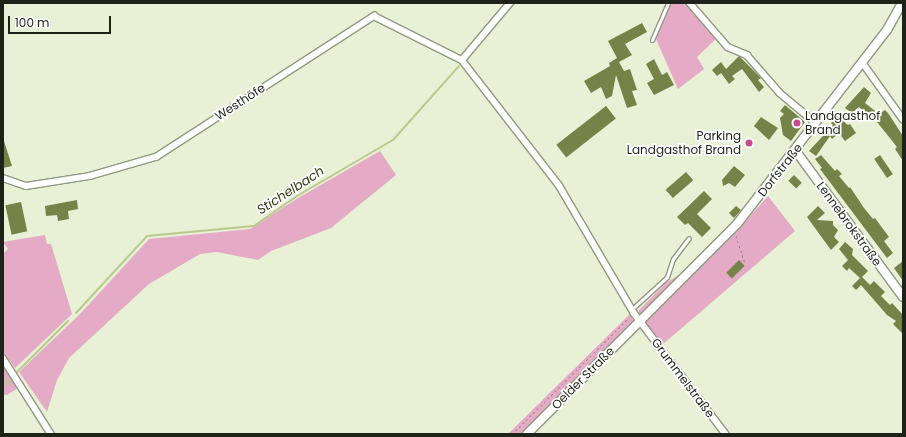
<!DOCTYPE html>
<meta charset="utf-8">
<style>
body{margin:0}
#map{position:relative;width:906px;height:437px;overflow:hidden;background:#e8f0d5;font-family:Poppins,sans-serif}
div>[style]{position:absolute}
[style*='--x']{left:calc(var(--x)*1px);top:calc(var(--y)*1px);width:calc(var(--w)*1px);rotate:calc(var(--a)*1deg)}
.green>*{inset:0;background:#e5aac5}
.stream>*{height:2px;margin:-1px;padding:0 1px;transform-origin:1px;border-radius:1px;background:#b8ca8c}
.building>*{inset:0;background:#748449;transform-origin:0 0}
.path>*{height:1px;margin-top:-0.5px;transform-origin:0;background:repeating-linear-gradient(90deg,#858b78 0 2px,transparent 0 5px)}
.roads{filter:drop-shadow(1px 0 #929981) drop-shadow(-1px 0 #929981) drop-shadow(0 1px #929981) drop-shadow(0 -1px #929981)}
.lane>*{height:3px;margin:-1.5px;padding:0 1.5px;transform-origin:1.5px;border-radius:1.5px;background:#fff}
.street>*{height:5.5px;margin:-2.75px;padding:0 2.75px;transform-origin:2.75px;border-radius:2.75px;background:#fff}
.secondary>*{height:8px;margin:-4px;padding:0 4px;transform-origin:4px;border-radius:4px;background:#fff}
.dots>*{width:11px;height:11px;translate:-50% -50%;box-sizing:border-box;border:2px solid #fff;border-radius:50%}
span{translate:-50% -50%;white-space:nowrap;text-align:center;line-height:1.15;-webkit-text-stroke:3.5px #fff;paint-order:stroke}
.street-label{font-size:12px;color:#1f2218}
.poi-label{font-size:12px;color:#1f2218}
.left{translate:0 -50%;text-align:left}
.right{translate:-100% -50%;text-align:right}
.water-label{font-size:13px;color:#333e10;font-style:italic}
.frame{position:absolute;inset:0;border:4px solid #1f2218;pointer-events:none}
.scale{position:absolute;left:8px;top:16px;width:103px;height:18px;box-sizing:border-box;border:2px solid #1f2218;border-top:0;padding-left:5px;font-size:12px;line-height:14px;white-space:nowrap;color:#1f2218;-webkit-text-stroke:3px #fff;paint-order:stroke}
</style>
<div id="map">
<div class="green">
<div style="clip-path:polygon(670px 3px,689px 3px,716px 39px,697px 57px,704px 69px,678px 89px,656px 39px)"></div>
<div style="clip-path:polygon(380px 151px,396px 175px,331px 228px,271px 251px,258px 260px,217px 252px,200px 254px,149px 284px,69px 358px,57px 380px,47px 412px,19px 372px,80px 314px,149px 239px,250px 229px,298px 198px)"></div>
<div style="clip-path:polygon(768px 196px,795px 231px,662px 345px,645px 323px,736px 232px)"></div>
<div style="clip-path:polygon(45px 235px,47px 244px,51px 244px,72px 314px,15px 368px,3px 351px,3px 254px,8px 249px,3px 242px)"></div>
<div style="clip-path:polygon(686px 271px,641px 315px,639px 315px,639px 310px,667px 282px)"></div>
<div style="clip-path:polygon(630px 314px,634px 323px,553px 403px,522px 434px,508px 434px)"></div>
<div style="clip-path:polygon(3px 366px,18px 388px,7px 395px,3px 395px)"></div>
</div>
<div class="stream">
<div style="--x:493;--y:28;--w:33;--a:-50"></div>
<div style="--x:76;--y:313;--w:105;--a:-47.3"></div>
<div style="--x:147;--y:236;--w:107;--a:-5.3"></div>
<div style="--x:254;--y:226;--w:52;--a:-34.9"></div>
<div style="--x:297;--y:196;--w:111;--a:-30.3"></div>
<div style="--x:393;--y:140;--w:99;--a:-48.3"></div>
<div style="--x:3;--y:386;--w:92;--a:-45"></div>
</div>
<div class="building">
<div style="clip-path:polygon(642px 23px,647px 32px,625px 44px,632px 55px,619px 62px,624px 71px,630px 69px,637px 90px,632px 91px,637px 105px,627px 108px,616px 75px,612px 96px,606px 99px,601px 87px,591px 93px,584px 81px,610px 66px,609px 63px,617px 58px,608px 41px)"></div>
<div style="clip-path:polygon(739px 56px,761px 78px,758px 80px,764px 87px,759px 92px,742px 69px,732px 76px,735px 79px,729px 84px,721px 73px,717px 76px,712px 70px,721px 62px,726px 69px)"></div>
<div style="clip-path:polygon(654px 59px,662px 75px,667px 72px,674px 85px,654px 95px,647px 83px,654px 79px,646px 64px)"></div>
<div style="clip-path:polygon(864px 87px,871px 93px,865px 103px,879px 114px,885px 110px,888px 113px,903px 136px,903px 161px,895px 149px,897px 147px,869px 112px,865px 112px,859px 107px,852px 113px,845px 108px)"></div>
<div style="clip-path:polygon(785px 105px,805px 122px,791px 141px,783px 135px,780px 118px,784px 114px,780px 111px)"></div>
<div style="left:606px;top:106px;width:16px;height:63px;rotate:52deg"></div>
<div style="clip-path:polygon(837px 116px,848px 125px,850px 124px,856px 133px,845px 141px,839px 133px,832px 139px,830px 136px,816px 156px,809px 151px,833px 125px,831px 123px)"></div>
<div style="clip-path:polygon(761px 117px,778px 128px,769px 140px,754px 126px)"></div>
<div style="clip-path:polygon(4px 141px,12px 166px,3px 168px,3px 142px)"></div>
<div style="clip-path:polygon(821px 155px,835px 171px,837px 169px,842px 174px,839px 176px,849px 188px,850px 187px,864px 208px,873px 219px,875px 218px,889px 237px,884px 241px,893px 253px,887px 258px,820px 169px,822px 168px,815px 159px)"></div>
<div style="left:880px;top:155px;width:23px;height:7px;rotate:56deg"></div>
<div style="clip-path:polygon(734px 166px,745px 175px,735px 187px,729px 183px,723px 186px,722px 180px)"></div>
<div style="left:686px;top:172px;width:11px;height:27px;rotate:49deg"></div>
<div style="left:794px;top:175px;width:11px;height:8px;rotate:45deg"></div>
<div style="clip-path:polygon(704px 191px,712px 199px,697px 214px,711px 228px,702px 237px,688px 223px,685px 225px,677px 217px)"></div>
<div style="clip-path:polygon(77px 200px,78px 209px,68px 211px,69px 219px,58px 221px,57px 215px,46px 216px,45px 206px)"></div>
<div style="left:21px;top:202px;width:30px;height:16px;rotate:78deg"></div>
<div style="clip-path:polygon(736px 206px,741px 210px,734px 218px,729px 213px)"></div>
<div style="clip-path:polygon(818px 206px,825px 213px,817px 220px,833px 221px,833px 225px,838px 230px,834px 237px,839px 242px,831px 250px,807px 217px)"></div>
<div style="clip-path:polygon(845px 242px,853px 249px,852px 255px,868px 271px,862px 277px,870px 285px,874px 281px,885px 292px,881px 296px,890px 305px,892px 303px,903px 315px,903px 334px,893px 324px,896px 321px,887px 315px,861px 285px,856px 290px,852px 286px,860px 278px,849px 268px,847px 271px,842px 266px,848px 260px,839px 249px)"></div>
<div style="left:739px;top:260px;width:8px;height:18px;rotate:45deg"></div>
<div style="clip-path:polygon(903px 261px,903px 281px,894px 268px)"></div>
</div>
<div class="path">
<div style="--x:736;--y:236;--w:28;--a:72"></div>
<div style="--x:512;--y:434;--w:165;--a:-44.8"></div>
</div>
<div class="roads">
<div class="lane">
<div style="--x:652;--y:40;--w:40;--a:-66.6"></div>
<div style="--x:632;--y:309;--w:47;--a:-42.4"></div>
<div style="--x:667;--y:277;--w:19;--a:-72"></div>
<div style="--x:673;--y:259;--w:26;--a:-53"></div>
</div>
<div class="street">
<div style="--x:690;--y:3;--w:58;--a:49.2"></div>
<div style="--x:728;--y:47;--w:21;--a:23"></div>
<div style="--x:747;--y:55;--w:50;--a:49"></div>
<div style="--x:780;--y:93;--w:47;--a:39.8"></div>
<div style="--x:462;--y:60;--w:75;--a:-49.9"></div>
<div style="--x:863;--y:63;--w:69;--a:54.5"></div>
<div style="--x:3;--y:178;--w:24;--a:19"></div>
<div style="--x:26;--y:186;--w:65;--a:-8.9"></div>
<div style="--x:90;--y:176;--w:69;--a:-16.1"></div>
<div style="--x:156;--y:157;--w:260;--a:-32.9"></div>
<div style="--x:374;--y:16;--w:98;--a:26.6"></div>
<div style="--x:462;--y:60;--w:158;--a:52.2"></div>
<div style="--x:559;--y:185;--w:148;--a:59.6"></div>
<div style="--x:634;--y:313;--w:152;--a:52.8"></div>
<div style="--x:3;--y:358;--w:90;--a:57.7"></div>
</div>
<div class="secondary">
<div style="--x:795;--y:150;--w:182;--a:53.7"></div>
<div style="--x:527;--y:434;--w:297;--a:-45"></div>
<div style="--x:737;--y:224;--w:245;--a:-52.3"></div>
<div style="--x:887;--y:30;--w:31;--a:-61"></div>
</div>
</div>
<div class="dots">
<div style="left:797px;top:123px;background:#c94890"></div>
<div style="left:749px;top:143px;background:#c94890"></div>
</div>
<div class="street-label">
<span style="left:240px;top:102px;rotate:-33deg">Westhöfe</span>
<span style="left:780px;top:170px;rotate:-52deg">Dorfstraße</span>
<span style="left:849px;top:224px;rotate:54deg">Lennebrokstraße</span>
<span style="left:583px;top:378px;rotate:-45deg">Oelder Straße</span>
<span style="left:683px;top:378px;rotate:53deg">Grummelstraße</span>
</div>
<div class="poi-label">
<span class="left" style="left:805px;top:123px">Landgasthof<br>Brand</span>
<span class="right" style="left:741px;top:143px">Parking<br>Landgasthof Brand</span>
</div>
<div class="water-label">
<span style="left:291px;top:191px;rotate:-33deg">Stichelbach</span>
</div>
<div class="frame"></div>
<div class="scale">100 m</div>
</div>
